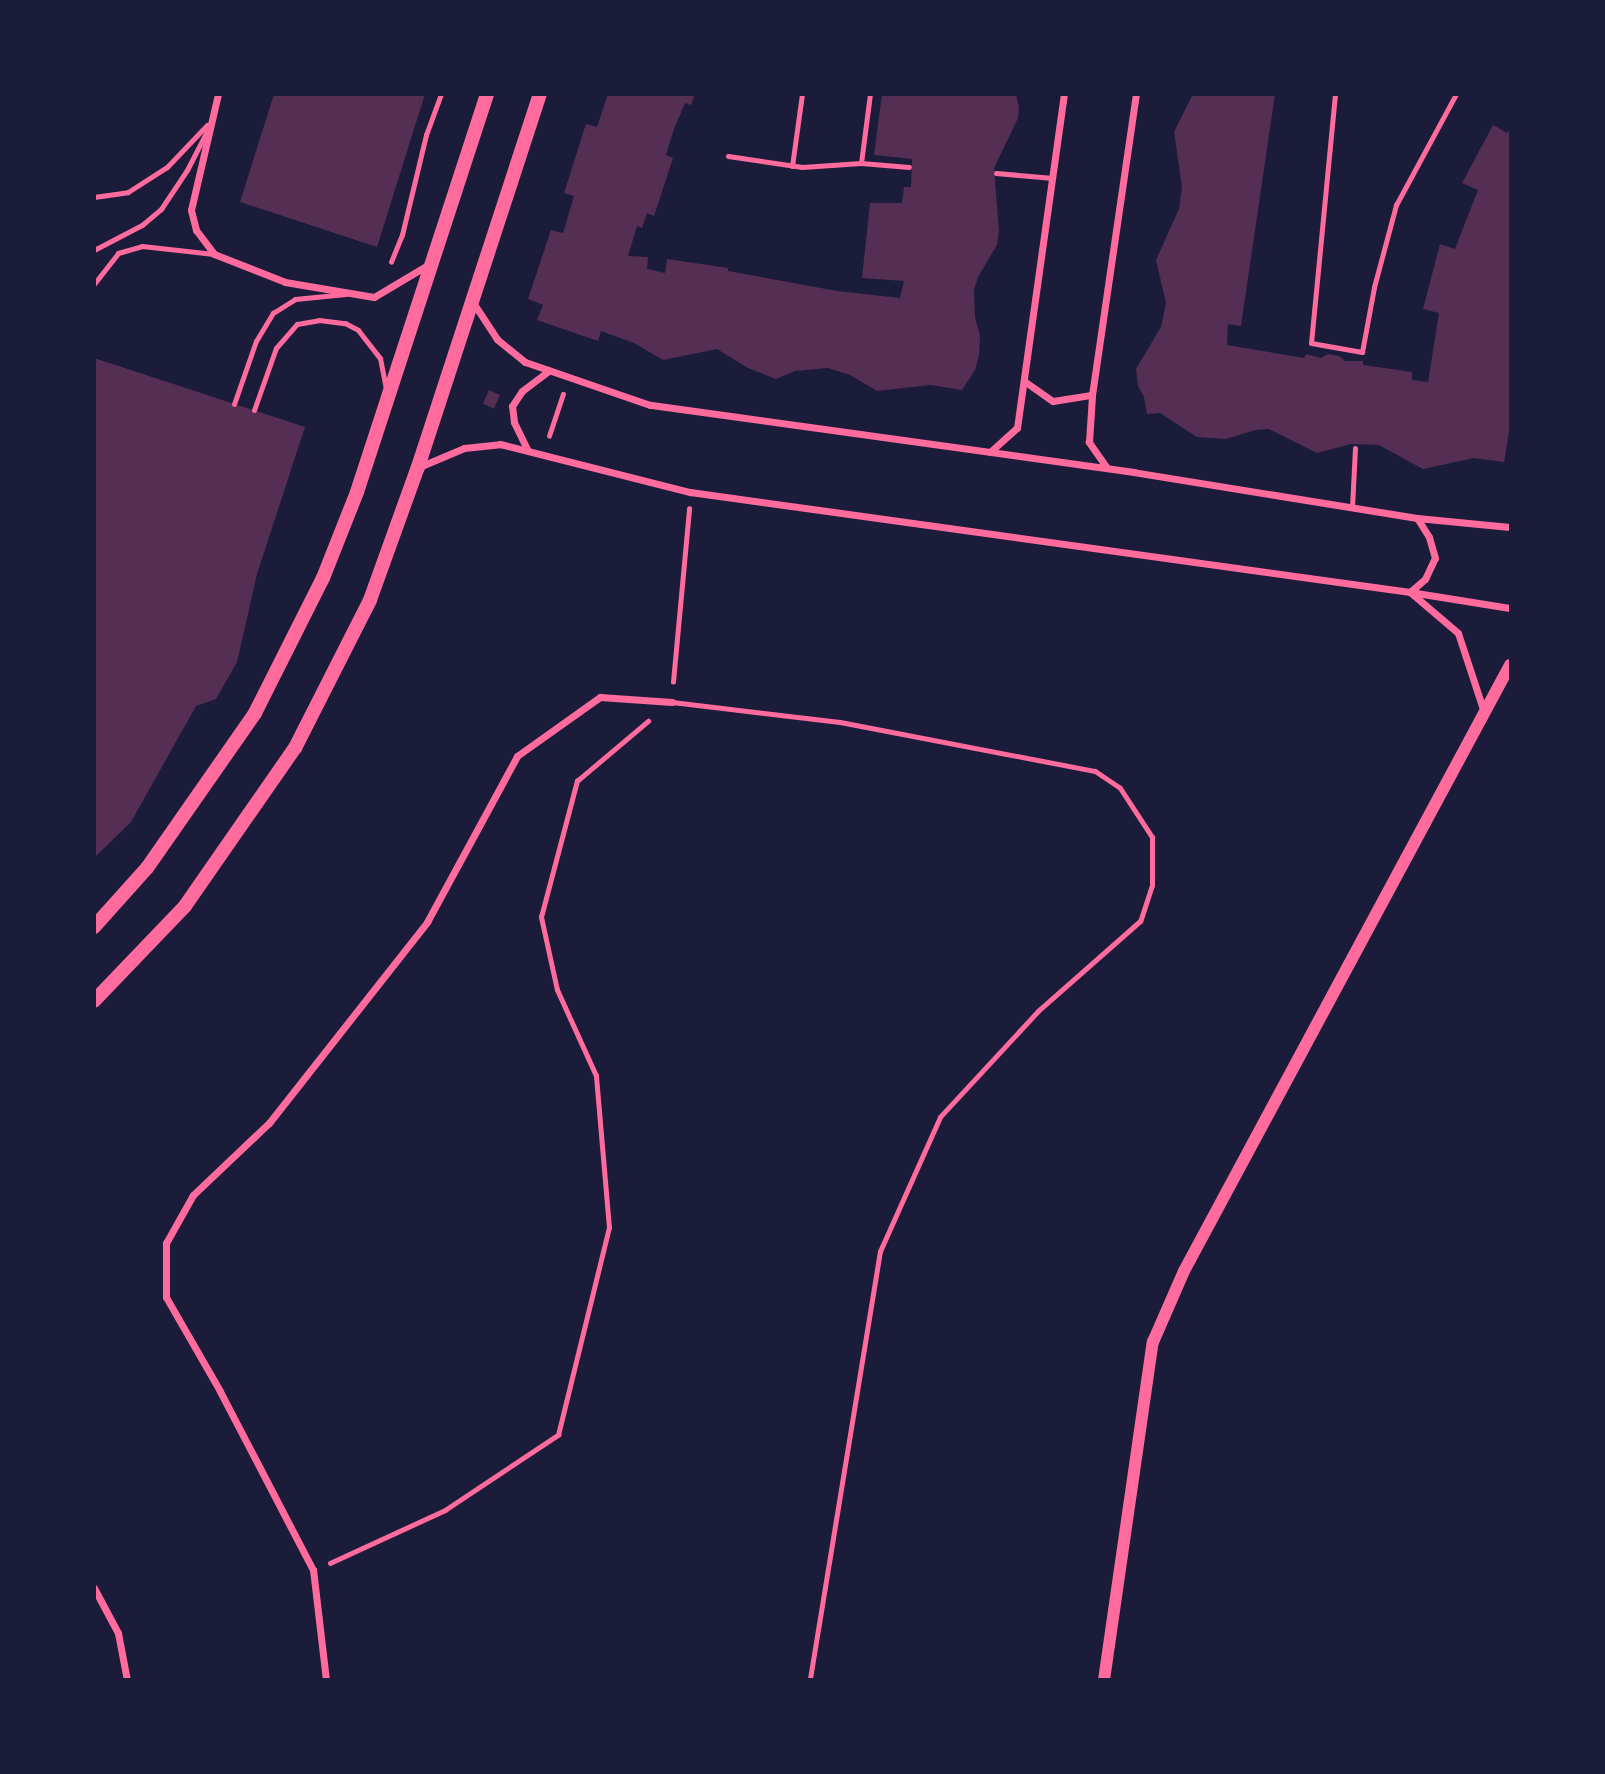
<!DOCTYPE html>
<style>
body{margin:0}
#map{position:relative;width:1605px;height:1774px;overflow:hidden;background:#1b1b3a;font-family:Mulish,sans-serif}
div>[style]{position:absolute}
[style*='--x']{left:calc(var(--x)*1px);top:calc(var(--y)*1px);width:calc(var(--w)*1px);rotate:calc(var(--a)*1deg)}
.building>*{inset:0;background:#542f53;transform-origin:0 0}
.path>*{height:4.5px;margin:-2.25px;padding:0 2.25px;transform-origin:2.25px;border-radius:2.25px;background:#ff6b9d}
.service>*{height:5px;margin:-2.5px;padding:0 2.5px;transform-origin:2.5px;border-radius:2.5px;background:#ff6b9d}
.minor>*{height:7px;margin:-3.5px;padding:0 3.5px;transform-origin:3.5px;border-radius:3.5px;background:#ff6b9d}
.tertiary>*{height:12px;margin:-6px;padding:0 6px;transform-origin:6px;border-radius:6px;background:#ff6b9d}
.secondary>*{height:14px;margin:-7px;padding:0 7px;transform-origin:7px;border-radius:7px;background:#ff6b9d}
span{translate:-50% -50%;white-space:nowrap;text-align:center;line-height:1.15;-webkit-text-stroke:5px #1b1b3a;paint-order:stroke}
.frame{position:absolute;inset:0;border:96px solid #1b1b3a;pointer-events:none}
</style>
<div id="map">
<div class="building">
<div style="clip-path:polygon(274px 94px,425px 94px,377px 247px,240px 202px)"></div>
<div style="clip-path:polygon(608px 94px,695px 94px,691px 105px,685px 103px,674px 129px,666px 155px,673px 158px,654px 216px,647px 213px,642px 228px,637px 226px,628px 256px,648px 257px,647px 269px,665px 273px,667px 259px,728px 268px,728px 271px,837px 291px,900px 298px,904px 281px,862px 278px,870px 203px,902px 203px,904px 187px,911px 187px,912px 159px,874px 155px,882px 94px,1016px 94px,1019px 108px,1018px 118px,994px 168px,999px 231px,997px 245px,978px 277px,974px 290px,975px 317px,980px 336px,979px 355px,975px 370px,962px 390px,931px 385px,877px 391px,850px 375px,828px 368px,795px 371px,776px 379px,748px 368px,717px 349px,663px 360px,634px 343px,601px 331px,598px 341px,537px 320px,543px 305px,528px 299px,551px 230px,563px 233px,574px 196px,564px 193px,586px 124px,597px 127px)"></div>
<div style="clip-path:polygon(1193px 94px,1275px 94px,1241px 326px,1228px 324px,1227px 345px,1304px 358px,1306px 354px,1321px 358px,1328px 354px,1339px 356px,1345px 361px,1363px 361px,1363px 365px,1412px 372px,1412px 380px,1428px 382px,1439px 313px,1423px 309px,1440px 244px,1455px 249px,1478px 190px,1462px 183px,1493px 125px,1507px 133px,1510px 128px,1510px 426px,1504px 462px,1474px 458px,1423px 469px,1379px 445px,1351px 444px,1317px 453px,1269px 429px,1255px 430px,1226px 439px,1197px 437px,1160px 413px,1147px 414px,1144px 397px,1138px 386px,1136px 369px,1161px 327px,1166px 303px,1156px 260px,1179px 209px,1182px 187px,1174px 132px)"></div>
<div style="clip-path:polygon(94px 358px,305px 427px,257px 574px,237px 662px,216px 699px,196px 706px,131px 822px,94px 858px)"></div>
<div style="left:489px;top:390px;width:12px;height:15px;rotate:24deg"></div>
</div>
<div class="path">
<div style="--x:391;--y:262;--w:29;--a:-68"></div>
<div style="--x:402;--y:235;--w:103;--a:-76.5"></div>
<div style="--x:426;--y:135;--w:44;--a:-69.9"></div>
<div style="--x:549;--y:436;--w:44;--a:-71.6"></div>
<div style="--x:673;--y:682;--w:174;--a:-84.7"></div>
<div style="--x:330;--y:1563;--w:127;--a:-24.7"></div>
<div style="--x:445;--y:1510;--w:136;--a:-33.6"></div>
<div style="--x:558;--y:1435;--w:213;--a:-76.2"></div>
<div style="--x:609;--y:1228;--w:153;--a:-94.9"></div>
<div style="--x:596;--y:1076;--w:94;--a:-114.4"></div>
<div style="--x:557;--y:990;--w:75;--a:-102.4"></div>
<div style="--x:541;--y:917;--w:141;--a:-75.2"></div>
<div style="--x:577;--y:781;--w:93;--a:-40.2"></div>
</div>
<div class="service">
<div style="--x:1335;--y:94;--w:250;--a:95.5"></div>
<div style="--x:1311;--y:343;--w:52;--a:10"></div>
<div style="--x:1362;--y:352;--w:66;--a:-79.5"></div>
<div style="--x:1374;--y:287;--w:85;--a:-75"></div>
<div style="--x:1396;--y:205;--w:126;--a:-61.6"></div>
<div style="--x:728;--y:156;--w:75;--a:8.5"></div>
<div style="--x:802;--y:167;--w:59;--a:-3.9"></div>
<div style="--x:861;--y:163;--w:48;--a:4.8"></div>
<div style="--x:861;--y:163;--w:70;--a:-82.6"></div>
<div style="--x:792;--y:166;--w:73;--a:-82.1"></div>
<div style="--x:996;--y:173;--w:57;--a:5"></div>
<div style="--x:94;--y:197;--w:34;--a:-8"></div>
<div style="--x:128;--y:192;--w:46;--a:-32.7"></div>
<div style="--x:167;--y:167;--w:58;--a:-46.4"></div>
<div style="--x:94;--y:250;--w:54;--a:-27.5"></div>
<div style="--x:142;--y:225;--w:25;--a:-40"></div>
<div style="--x:161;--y:209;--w:47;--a:-56.3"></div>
<div style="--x:187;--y:170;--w:46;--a:-62.9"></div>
<div style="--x:94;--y:284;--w:39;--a:-52"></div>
<div style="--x:118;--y:253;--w:25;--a:-16"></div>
<div style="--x:142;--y:246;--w:72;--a:6.3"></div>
<div style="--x:234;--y:404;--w:67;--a:-70.8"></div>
<div style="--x:256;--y:341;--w:33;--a:-59"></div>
<div style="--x:273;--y:313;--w:26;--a:-32"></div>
<div style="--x:295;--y:299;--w:51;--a:-5.6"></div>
<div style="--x:254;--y:410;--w:66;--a:-70.5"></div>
<div style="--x:276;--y:348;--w:32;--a:-49"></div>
<div style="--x:297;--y:324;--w:22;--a:-10"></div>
<div style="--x:319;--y:320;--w:26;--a:7"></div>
<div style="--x:345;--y:323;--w:15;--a:28"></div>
<div style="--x:358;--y:330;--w:36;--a:52"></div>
<div style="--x:380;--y:358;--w:31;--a:79"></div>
<div style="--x:1352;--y:507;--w:59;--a:-87.1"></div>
<div style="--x:672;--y:702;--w:169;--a:6.8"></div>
<div style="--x:840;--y:722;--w:260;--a:10.9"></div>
<div style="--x:1095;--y:771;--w:30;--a:34"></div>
<div style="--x:1120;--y:788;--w:59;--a:56.9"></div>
<div style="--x:1152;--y:837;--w:48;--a:90"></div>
<div style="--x:1152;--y:885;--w:38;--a:108"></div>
<div style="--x:1140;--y:921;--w:136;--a:138.6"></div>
<div style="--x:1038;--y:1011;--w:144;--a:132.8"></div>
<div style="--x:940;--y:1117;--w:147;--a:114.1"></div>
<div style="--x:880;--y:1251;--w:435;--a:99.3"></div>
</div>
<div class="minor">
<div style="--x:218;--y:94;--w:119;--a:103.1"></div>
<div style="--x:191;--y:210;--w:21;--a:76"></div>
<div style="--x:196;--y:230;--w:30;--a:53"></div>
<div style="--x:214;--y:254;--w:76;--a:21.5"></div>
<div style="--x:285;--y:282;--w:90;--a:9.6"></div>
<div style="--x:374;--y:297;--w:66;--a:-30.8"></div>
<div style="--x:1024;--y:381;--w:35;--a:35"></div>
<div style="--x:1053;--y:401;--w:39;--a:-9"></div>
<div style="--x:527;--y:449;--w:30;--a:-116"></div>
<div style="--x:514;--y:422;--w:16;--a:-97"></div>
<div style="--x:512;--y:406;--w:18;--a:-56"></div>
<div style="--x:522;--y:391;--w:34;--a:-37"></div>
<div style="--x:990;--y:452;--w:36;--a:-42"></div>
<div style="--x:1017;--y:428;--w:337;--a:-82"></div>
<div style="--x:419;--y:467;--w:49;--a:-22.9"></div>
<div style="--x:464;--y:448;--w:36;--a:-6"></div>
<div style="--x:500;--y:444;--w:196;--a:14.2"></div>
<div style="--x:690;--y:492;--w:727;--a:7.91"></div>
<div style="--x:1410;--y:592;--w:20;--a:-41"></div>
<div style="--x:1425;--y:579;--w:23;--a:-65"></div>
<div style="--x:1435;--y:558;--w:22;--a:-106"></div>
<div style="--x:1429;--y:537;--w:22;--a:-122"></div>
<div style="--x:1417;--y:518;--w:287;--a:-170.8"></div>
<div style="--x:1134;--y:472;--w:489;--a:-172.1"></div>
<div style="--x:650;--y:405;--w:132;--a:-161"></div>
<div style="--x:525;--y:362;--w:36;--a:-141"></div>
<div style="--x:497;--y:339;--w:45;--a:-123.3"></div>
<div style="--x:1107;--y:468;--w:32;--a:-125"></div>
<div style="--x:1089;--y:442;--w:47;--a:-86.3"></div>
<div style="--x:1092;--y:395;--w:304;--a:-81.7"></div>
<div style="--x:1417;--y:518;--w:93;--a:5.5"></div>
<div style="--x:1410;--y:592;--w:63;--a:40.5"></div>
<div style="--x:1458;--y:633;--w:83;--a:71.8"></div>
<div style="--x:1410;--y:592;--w:101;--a:9.1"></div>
<div style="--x:94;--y:1588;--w:51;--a:61.9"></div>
<div style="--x:118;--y:1633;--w:48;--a:79.2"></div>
<div style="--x:326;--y:1680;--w:111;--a:-96.7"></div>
<div style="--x:313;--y:1570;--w:202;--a:-117.5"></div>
<div style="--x:220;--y:1391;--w:108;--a:-119.9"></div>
<div style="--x:166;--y:1297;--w:54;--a:-90"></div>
<div style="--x:166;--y:1243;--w:55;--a:-60.6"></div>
<div style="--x:193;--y:1195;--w:105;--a:-43.5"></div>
<div style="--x:269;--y:1123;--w:256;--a:-51.8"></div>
<div style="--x:427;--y:922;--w:189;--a:-61.5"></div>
<div style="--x:517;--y:756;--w:102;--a:-35.4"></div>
<div style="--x:600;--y:697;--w:72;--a:4"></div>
</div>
<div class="tertiary">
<div style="--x:1104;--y:1680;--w:342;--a:-81.8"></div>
<div style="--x:1153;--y:1342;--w:77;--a:-66.4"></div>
<div style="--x:1184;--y:1271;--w:688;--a:-61.72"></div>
</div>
<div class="secondary">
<div style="--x:94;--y:927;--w:79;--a:-48.1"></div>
<div style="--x:147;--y:868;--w:189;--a:-55.1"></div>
<div style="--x:255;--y:713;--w:151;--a:-63.3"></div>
<div style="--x:323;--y:578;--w:92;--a:-68.4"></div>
<div style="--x:357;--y:492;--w:419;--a:-71.9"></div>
<div style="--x:94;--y:1001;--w:132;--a:-46.2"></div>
<div style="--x:185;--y:906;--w:193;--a:-55.2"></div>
<div style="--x:295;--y:748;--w:166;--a:-63.1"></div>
<div style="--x:370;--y:600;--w:141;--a:-70.2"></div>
<div style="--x:418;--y:467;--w:392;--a:-71.9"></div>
</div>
<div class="frame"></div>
</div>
